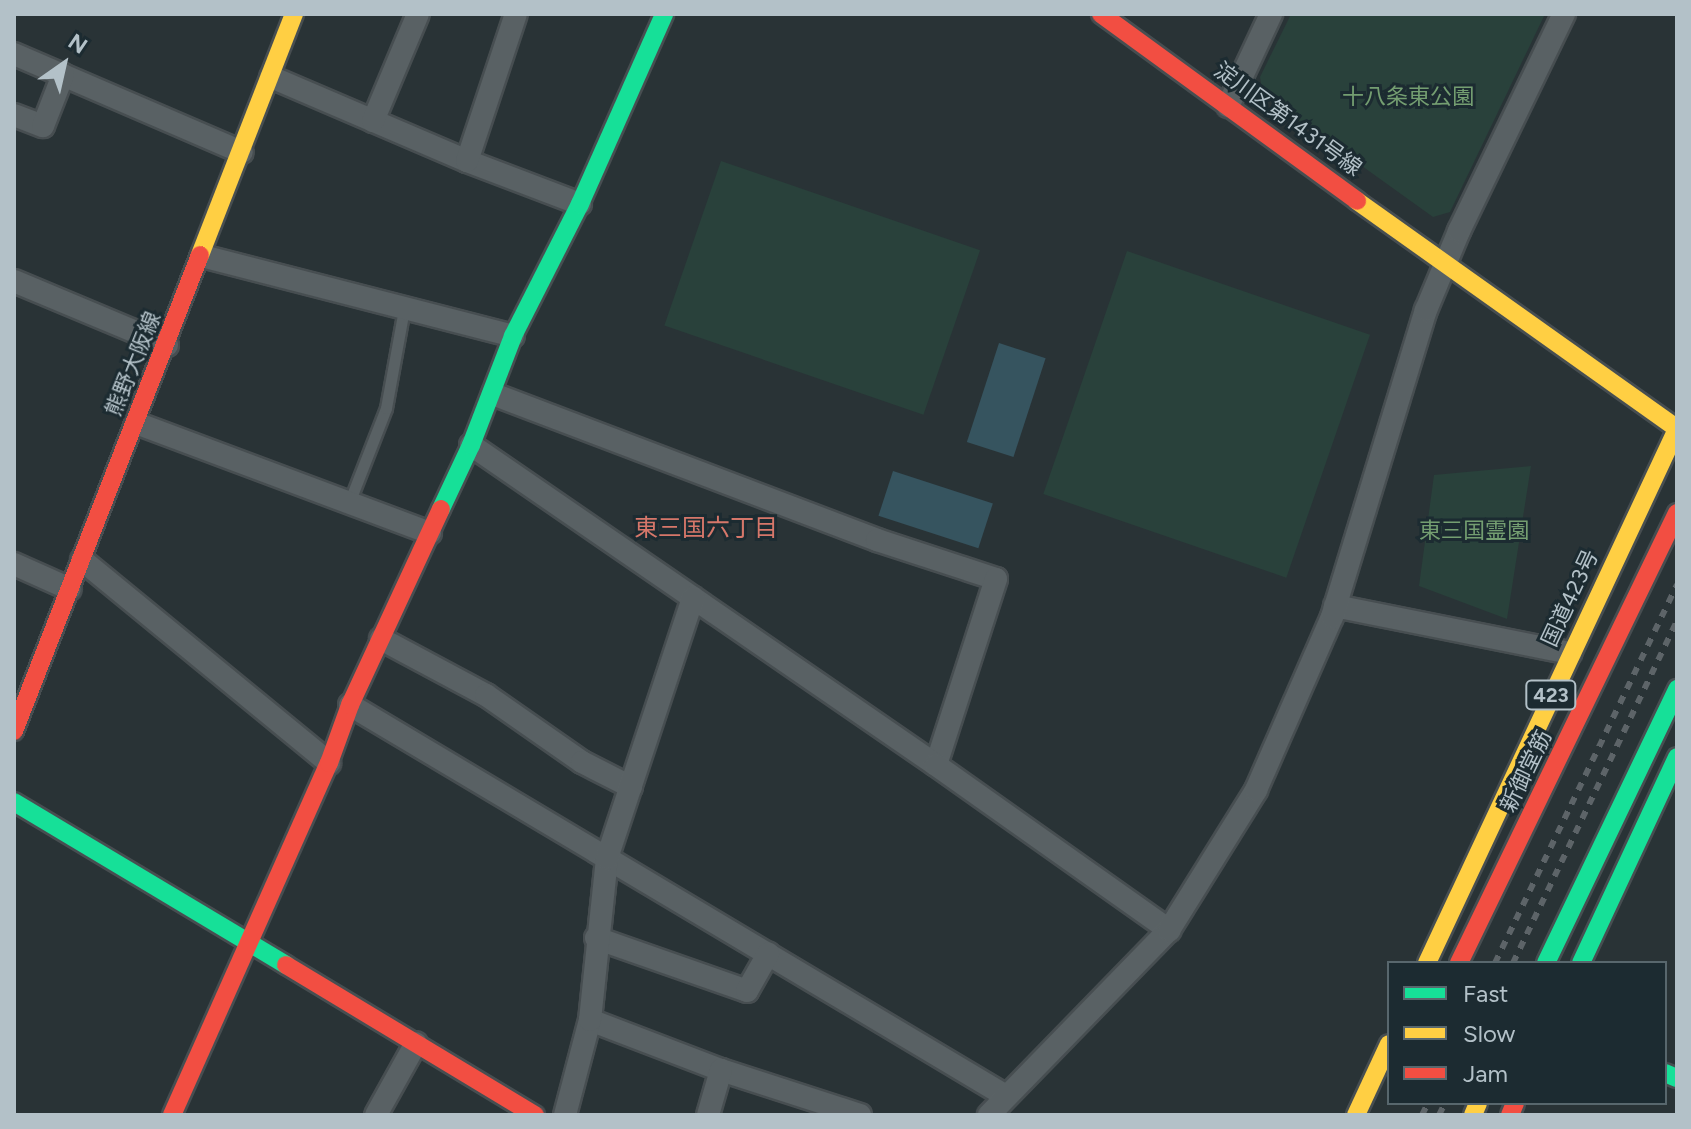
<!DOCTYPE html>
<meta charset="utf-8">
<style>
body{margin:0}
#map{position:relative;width:1691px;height:1129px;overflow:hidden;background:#293336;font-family:Figtree,"Noto Sans JP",sans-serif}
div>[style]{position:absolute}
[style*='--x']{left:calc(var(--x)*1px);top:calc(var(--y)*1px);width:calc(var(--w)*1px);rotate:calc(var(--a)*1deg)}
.green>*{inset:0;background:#29413b;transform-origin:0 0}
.water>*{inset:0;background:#36545f;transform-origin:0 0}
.roads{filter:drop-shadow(2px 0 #474e51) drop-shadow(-2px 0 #474e51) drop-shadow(0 2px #474e51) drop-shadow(0 -2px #474e51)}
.lane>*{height:11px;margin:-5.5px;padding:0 5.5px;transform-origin:5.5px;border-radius:5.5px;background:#596164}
.street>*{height:22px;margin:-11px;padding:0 11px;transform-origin:11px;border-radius:11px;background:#596164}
.fast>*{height:18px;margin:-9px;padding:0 9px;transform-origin:9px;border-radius:9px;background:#16e098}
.slow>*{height:18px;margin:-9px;padding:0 9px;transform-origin:9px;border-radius:9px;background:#ffcf43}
.jam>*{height:18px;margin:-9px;padding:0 9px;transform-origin:9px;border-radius:9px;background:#f24e42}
.rail>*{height:6px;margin-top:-3px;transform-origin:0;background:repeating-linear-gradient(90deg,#5d6468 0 8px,transparent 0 16px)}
span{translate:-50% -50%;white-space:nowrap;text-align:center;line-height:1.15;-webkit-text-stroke:6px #1c2b31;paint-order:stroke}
.shield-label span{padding:2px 6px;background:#1c2b31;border:2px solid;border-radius:6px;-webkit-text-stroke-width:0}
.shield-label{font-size:20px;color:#b3c1c8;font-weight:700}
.park-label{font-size:22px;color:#749e71}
.street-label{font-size:22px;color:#b3c1c8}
.neighbourhood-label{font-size:24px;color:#d6776a}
.frame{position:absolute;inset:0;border:16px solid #b3c1c8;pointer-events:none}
.legend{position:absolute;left:1387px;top:961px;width:280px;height:144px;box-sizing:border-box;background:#1c2b31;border:2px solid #58676d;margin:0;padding:10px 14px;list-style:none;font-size:24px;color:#b3c1c8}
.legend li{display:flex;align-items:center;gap:16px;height:40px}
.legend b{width:40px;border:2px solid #58676d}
.north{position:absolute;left:24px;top:24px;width:80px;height:80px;-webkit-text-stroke:6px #1c2b31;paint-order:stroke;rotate:34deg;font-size:22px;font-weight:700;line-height:32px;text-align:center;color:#b3c1c8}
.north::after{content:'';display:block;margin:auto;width:28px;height:36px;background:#b3c1c8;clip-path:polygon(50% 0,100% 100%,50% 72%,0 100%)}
</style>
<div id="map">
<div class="green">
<div style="clip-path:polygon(1291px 14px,1545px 14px,1450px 212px,1433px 217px,1263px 95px,1260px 77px)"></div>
<div style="left:721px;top:161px;width:274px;height:174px;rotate:19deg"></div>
<div style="left:1127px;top:251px;width:257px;height:257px;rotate:19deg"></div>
<div style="clip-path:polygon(1531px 466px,1507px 619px,1419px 586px,1434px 475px)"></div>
</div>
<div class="water">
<div style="left:999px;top:343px;width:49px;height:104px;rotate:18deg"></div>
<div style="left:893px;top:471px;width:105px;height:47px;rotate:18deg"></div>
</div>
<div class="roads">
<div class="lane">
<div style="--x:349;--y:503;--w:102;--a:-68.7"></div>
<div style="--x:386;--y:408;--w:101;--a:-79.7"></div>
</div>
<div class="street">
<div style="--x:14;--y:54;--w:248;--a:23.3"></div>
<div style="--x:271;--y:77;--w:213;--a:23.2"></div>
<div style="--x:467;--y:161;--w:121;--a:20.8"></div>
<div style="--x:1228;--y:106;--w:102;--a:-64.9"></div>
<div style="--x:14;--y:115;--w:31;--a:21"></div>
<div style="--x:43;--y:126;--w:55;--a:-68.6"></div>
<div style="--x:373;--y:121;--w:116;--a:-67.2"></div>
<div style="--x:467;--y:161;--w:155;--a:-71.6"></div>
<div style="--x:202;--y:256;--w:321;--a:14.4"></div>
<div style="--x:14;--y:281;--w:166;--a:22.7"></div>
<div style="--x:493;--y:394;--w:411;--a:20.8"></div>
<div style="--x:877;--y:540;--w:125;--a:18.1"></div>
<div style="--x:996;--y:579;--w:195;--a:107.9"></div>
<div style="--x:136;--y:423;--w:314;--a:20.5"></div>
<div style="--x:471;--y:445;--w:564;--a:34.53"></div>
<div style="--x:936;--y:765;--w:286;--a:35.3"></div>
<div style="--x:82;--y:560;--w:320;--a:39.4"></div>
<div style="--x:14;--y:564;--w:61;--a:24.1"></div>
<div style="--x:1335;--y:606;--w:240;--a:11.3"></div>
<div style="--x:381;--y:639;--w:119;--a:28.1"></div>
<div style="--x:486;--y:695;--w:117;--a:34.9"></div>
<div style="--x:582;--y:762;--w:55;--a:27"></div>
<div style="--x:350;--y:705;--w:764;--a:30.8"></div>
<div style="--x:596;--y:938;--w:160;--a:19.3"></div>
<div style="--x:747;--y:991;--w:43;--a:-60.4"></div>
<div style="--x:590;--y:1020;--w:140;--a:20.9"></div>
<div style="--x:721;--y:1070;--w:146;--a:17.9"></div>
<div style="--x:376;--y:1115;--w:82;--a:-60.9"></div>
<div style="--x:565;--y:1115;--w:98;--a:-75.3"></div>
<div style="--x:590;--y:1020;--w:163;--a:-84"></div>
<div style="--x:607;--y:858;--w:274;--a:-71.7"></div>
<div style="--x:708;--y:1115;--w:47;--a:-73.9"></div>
<div style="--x:989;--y:1115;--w:258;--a:-45.8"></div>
<div style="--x:1169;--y:930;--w:165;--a:-58.1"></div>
<div style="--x:1256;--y:790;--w:189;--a:-66.3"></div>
<div style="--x:1332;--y:617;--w:321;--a:-73"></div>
<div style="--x:1426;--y:310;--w:86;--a:-67.3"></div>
<div style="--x:1459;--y:231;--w:241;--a:-64.2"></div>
</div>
<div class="fast">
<div style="--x:441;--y:509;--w:71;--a:-64.9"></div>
<div style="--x:471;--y:445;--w:117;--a:-68.9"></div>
<div style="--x:513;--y:336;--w:148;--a:-63.1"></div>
<div style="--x:580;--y:204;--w:208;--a:-66.1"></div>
<div style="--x:14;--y:802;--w:317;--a:30.9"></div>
<div style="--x:1546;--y:963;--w:304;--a:-64.4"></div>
<div style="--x:1581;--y:963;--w:227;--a:-65"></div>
<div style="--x:1665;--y:1073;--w:13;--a:23"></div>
</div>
<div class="slow">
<div style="--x:1357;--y:201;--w:392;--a:35.4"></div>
<div style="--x:200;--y:255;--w:259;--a:-68.7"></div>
<div style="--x:1427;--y:963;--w:590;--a:-64.91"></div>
<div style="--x:1356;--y:1115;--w:78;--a:-65.1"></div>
<div style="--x:1473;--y:1115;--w:13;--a:-67"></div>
</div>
<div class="jam">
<div style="--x:1101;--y:14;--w:317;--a:36.1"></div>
<div style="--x:14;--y:731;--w:511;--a:-68.66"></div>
<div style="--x:1459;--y:963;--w:500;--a:-64.15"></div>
<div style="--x:286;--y:965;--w:291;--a:31.1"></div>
<div style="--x:172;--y:1115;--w:385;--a:-66"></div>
<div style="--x:329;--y:763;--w:62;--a:-70.1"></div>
<div style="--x:350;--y:705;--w:216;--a:-65.1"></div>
<div style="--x:1510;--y:1115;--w:13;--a:-67"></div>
</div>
</div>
<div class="rail">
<div style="--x:1495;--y:963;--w:420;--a:-64.3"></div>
<div style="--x:1513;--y:963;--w:379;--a:-64.4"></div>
<div style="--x:1422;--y:1115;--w:13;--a:-63"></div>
<div style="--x:1439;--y:1115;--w:13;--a:-63"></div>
</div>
<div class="shield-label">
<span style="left:1551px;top:695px">423</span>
</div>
<div class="park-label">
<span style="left:1408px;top:97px">十八条東公園</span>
<span style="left:1474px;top:531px">東三国霊園</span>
</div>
<div class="street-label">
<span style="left:1288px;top:119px;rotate:36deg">淀川区第1431号線</span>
<span style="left:133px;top:364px;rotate:-68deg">熊野大阪線</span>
<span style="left:1570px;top:598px;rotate:-65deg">国道423号</span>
<span style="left:1526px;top:771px;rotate:-64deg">新御堂筋</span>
</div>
<div class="neighbourhood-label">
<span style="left:706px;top:528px">東三国六丁目</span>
</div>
<div class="frame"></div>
<ul class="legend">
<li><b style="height:10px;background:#16e098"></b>Fast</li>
<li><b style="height:10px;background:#ffcf43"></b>Slow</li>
<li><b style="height:10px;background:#f24e42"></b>Jam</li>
</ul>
<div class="north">N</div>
</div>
